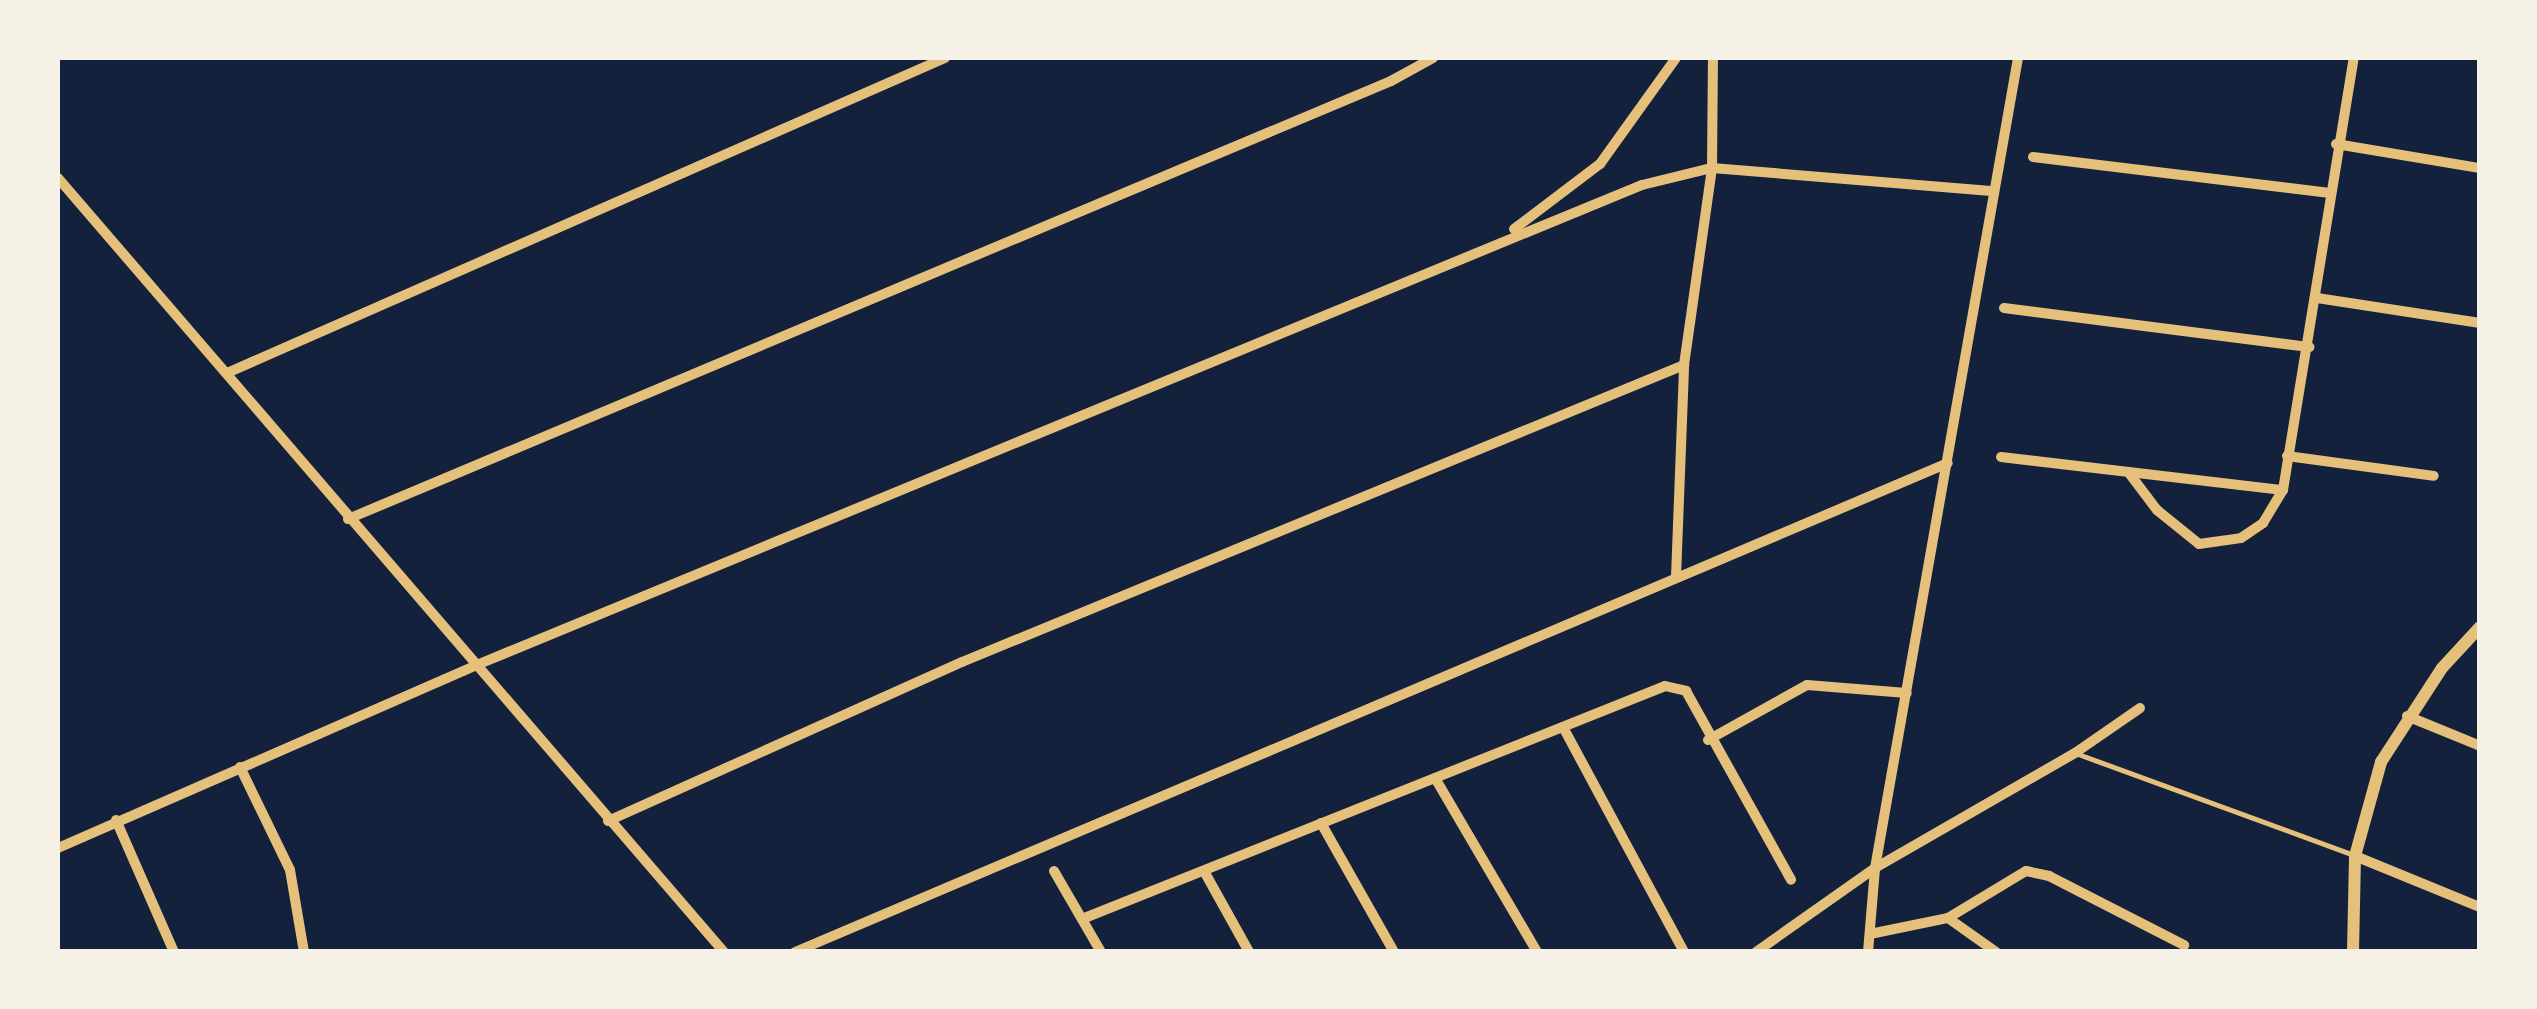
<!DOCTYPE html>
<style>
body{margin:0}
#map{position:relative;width:2537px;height:1009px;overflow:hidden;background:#14213d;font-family:"Roboto Condensed",sans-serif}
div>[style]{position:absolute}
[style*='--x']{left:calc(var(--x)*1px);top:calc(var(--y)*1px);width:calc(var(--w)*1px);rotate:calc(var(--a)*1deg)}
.service>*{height:5px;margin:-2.5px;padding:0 2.5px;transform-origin:2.5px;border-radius:2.5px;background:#e5c07b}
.minor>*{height:10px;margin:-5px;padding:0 5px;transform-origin:5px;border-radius:5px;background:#e5c07b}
.tertiary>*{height:12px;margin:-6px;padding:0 6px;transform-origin:6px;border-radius:6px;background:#e5c07b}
span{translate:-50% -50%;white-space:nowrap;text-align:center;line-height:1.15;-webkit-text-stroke:9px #f6f1e7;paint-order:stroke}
.frame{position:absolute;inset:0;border:60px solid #f6f1e7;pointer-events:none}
</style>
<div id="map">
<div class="service">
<div style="--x:2078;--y:754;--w:294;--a:20.1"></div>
</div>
<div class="minor">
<div style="--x:2336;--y:144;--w:146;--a:9.5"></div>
<div style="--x:2033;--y:157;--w:299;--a:6.9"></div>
<div style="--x:58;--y:178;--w:1021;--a:49.29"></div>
<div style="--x:1514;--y:229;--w:108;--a:-37.1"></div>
<div style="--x:1600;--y:164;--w:130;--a:-54.4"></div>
<div style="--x:2317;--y:298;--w:165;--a:8.7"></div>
<div style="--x:2004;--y:308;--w:308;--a:7.3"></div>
<div style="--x:227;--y:373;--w:784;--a:-23.69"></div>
<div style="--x:2287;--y:456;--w:148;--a:7.7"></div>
<div style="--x:2001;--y:457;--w:284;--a:6.7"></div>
<div style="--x:2129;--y:473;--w:46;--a:52.9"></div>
<div style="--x:2157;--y:510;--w:54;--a:39"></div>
<div style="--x:2199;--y:544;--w:42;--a:-8.1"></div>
<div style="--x:2241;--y:538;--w:27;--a:-34"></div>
<div style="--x:2263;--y:523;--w:39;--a:-59"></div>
<div style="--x:2283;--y:490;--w:438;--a:-80.7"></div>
<div style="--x:348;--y:519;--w:1131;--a:-22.78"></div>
<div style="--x:1391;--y:81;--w:48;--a:-28.7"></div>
<div style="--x:1676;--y:577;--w:212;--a:-87.8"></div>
<div style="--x:1684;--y:365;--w:199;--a:-81.9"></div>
<div style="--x:1712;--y:168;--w:110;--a:-89.5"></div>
<div style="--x:2407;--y:716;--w:79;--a:22.3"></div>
<div style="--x:1563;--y:727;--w:255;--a:61.7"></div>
<div style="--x:1708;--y:740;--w:113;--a:-29.1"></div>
<div style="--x:1807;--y:685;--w:100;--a:4.6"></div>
<div style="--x:240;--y:767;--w:114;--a:64.1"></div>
<div style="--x:290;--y:870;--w:83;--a:80.3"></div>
<div style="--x:1435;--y:778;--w:202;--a:59.6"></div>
<div style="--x:116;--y:820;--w:144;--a:66.3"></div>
<div style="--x:608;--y:821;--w:388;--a:-24.2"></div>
<div style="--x:962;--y:662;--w:781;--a:-22.36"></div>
<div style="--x:1321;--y:823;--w:148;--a:60.5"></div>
<div style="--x:58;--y:848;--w:459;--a:-23.6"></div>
<div style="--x:479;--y:664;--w:1258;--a:-22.39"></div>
<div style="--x:1642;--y:185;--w:72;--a:-13.7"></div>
<div style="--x:1712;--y:168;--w:283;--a:4.7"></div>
<div style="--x:2355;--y:856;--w:135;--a:22.2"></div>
<div style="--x:1054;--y:871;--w:94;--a:59.9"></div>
<div style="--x:1204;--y:871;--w:93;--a:60.9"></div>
<div style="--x:1948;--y:918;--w:59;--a:35.3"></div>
<div style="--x:1082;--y:919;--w:628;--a:-21.78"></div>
<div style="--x:1665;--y:686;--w:22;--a:13"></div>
<div style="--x:1686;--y:691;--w:216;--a:60.9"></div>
<div style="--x:1870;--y:934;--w:80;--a:-11.6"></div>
<div style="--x:1948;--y:918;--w:91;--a:-31.1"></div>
<div style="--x:2026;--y:871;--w:24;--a:12"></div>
<div style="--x:2049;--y:876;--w:152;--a:27.1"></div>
<div style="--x:795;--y:952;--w:1252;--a:-22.98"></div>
<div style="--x:1756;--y:952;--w:146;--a:-35.2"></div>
<div style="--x:1875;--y:868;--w:231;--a:-29.9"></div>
<div style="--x:2075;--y:753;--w:79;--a:-34.7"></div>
<div style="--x:1868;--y:952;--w:84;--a:-85.2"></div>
<div style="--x:1875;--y:868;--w:823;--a:-79.99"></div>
</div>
<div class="tertiary">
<div style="--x:2353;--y:952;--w:96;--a:-88.8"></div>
<div style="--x:2355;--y:856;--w:98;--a:-74.5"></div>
<div style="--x:2381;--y:762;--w:112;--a:-57"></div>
<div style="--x:2442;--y:668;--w:56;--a:-47.2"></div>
</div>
<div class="frame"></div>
</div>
